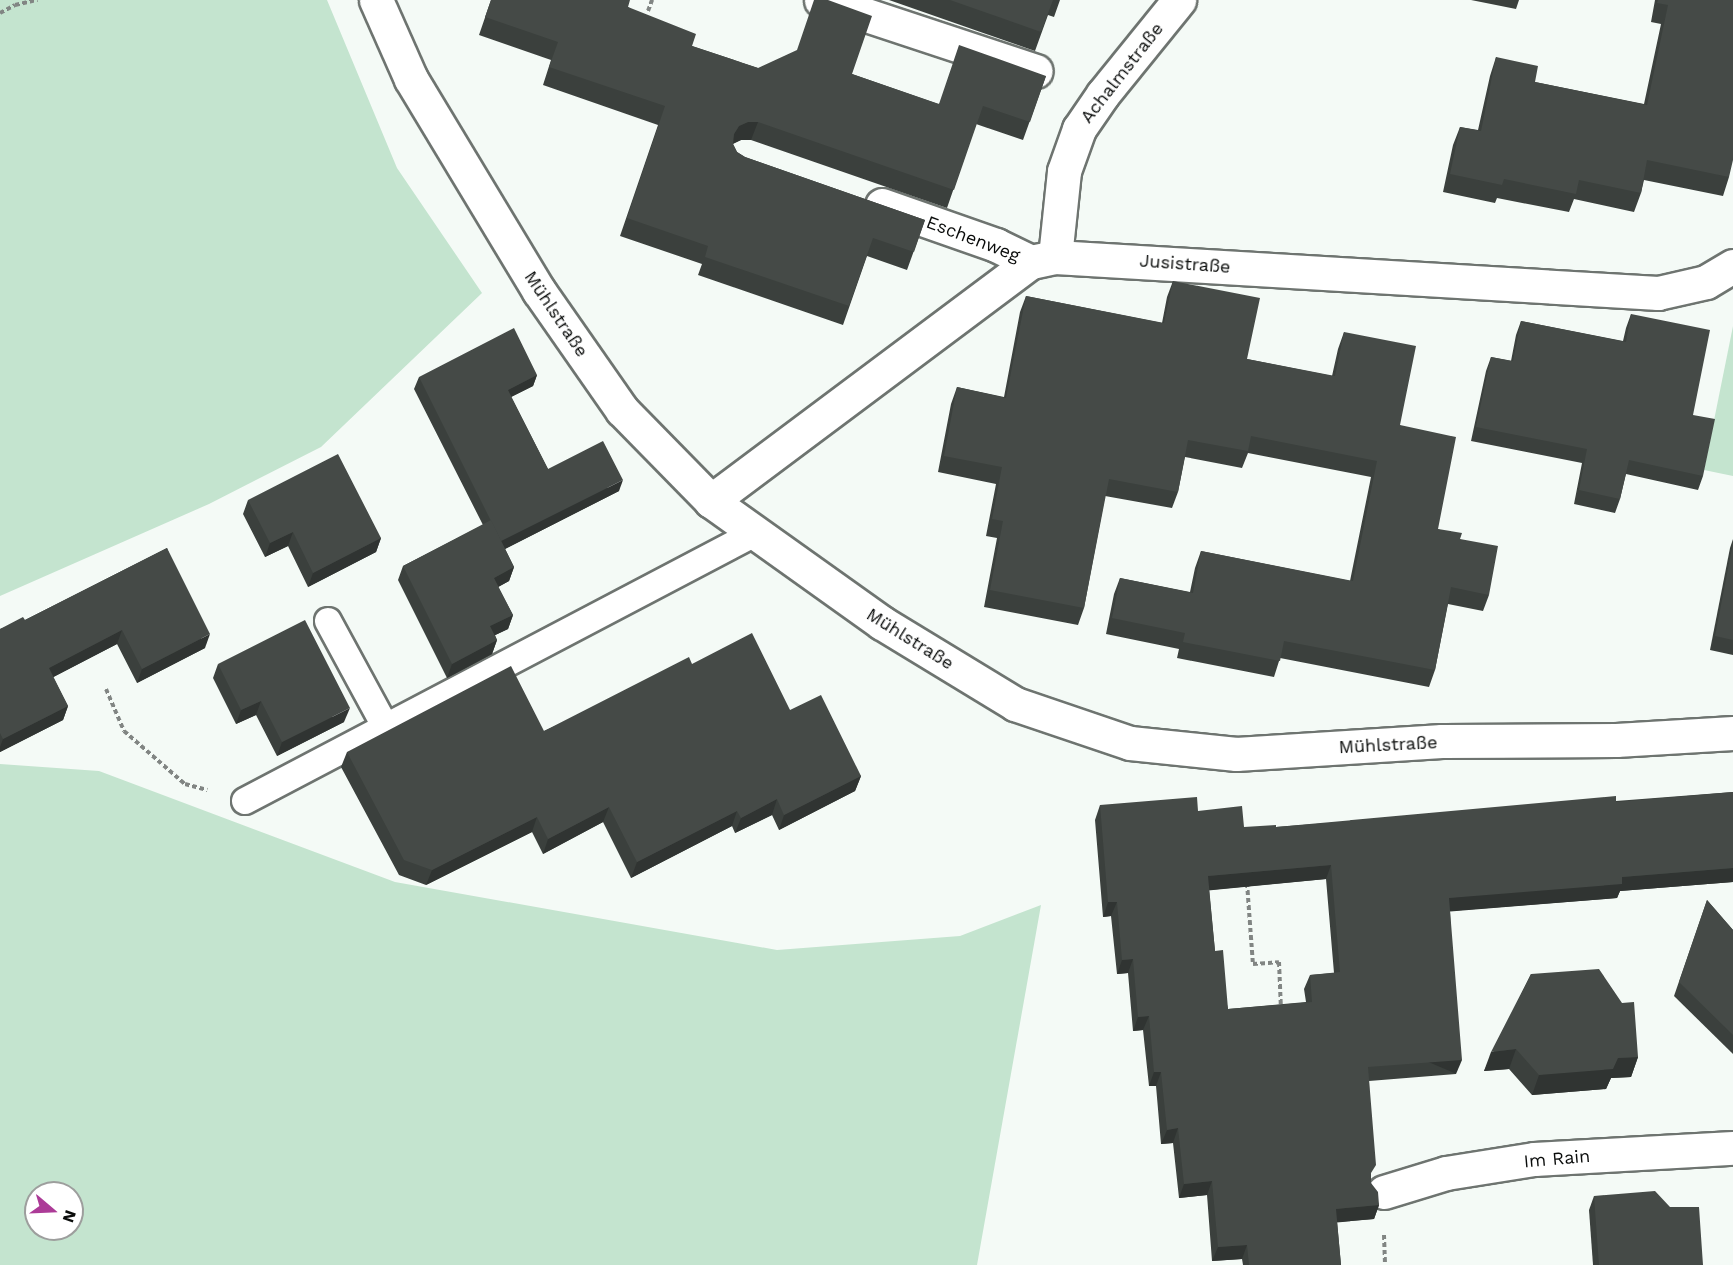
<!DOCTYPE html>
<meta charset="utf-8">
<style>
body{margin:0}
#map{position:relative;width:1733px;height:1265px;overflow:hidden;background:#f4faf6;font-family:"Work Sans",sans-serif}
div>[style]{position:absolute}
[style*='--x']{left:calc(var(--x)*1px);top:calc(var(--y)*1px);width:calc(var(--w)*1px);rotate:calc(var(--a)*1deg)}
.green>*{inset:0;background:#c4e4cf}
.path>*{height:4px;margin-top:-2px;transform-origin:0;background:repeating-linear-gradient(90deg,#818583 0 4.5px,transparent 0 7.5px)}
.roads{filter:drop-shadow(2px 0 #6e7470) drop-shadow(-2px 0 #6e7470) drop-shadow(0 2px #6e7470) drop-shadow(0 -2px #6e7470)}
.service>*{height:26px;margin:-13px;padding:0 13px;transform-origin:13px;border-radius:13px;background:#fff}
.minor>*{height:33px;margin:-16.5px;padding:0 16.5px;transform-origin:16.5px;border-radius:16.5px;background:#fff}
.wall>*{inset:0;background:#3b403d}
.shaded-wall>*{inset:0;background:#303432;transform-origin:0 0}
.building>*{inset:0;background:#454a47}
span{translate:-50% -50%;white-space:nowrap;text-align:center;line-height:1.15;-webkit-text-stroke:6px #fff;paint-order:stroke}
.street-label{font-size:18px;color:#0a0c0b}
.north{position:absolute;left:24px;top:1181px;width:60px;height:60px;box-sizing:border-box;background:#fff;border:2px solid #9d9e9d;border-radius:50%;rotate:109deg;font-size:16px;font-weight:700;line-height:24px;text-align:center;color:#0a0c0b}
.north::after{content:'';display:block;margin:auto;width:21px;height:27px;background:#ac3b97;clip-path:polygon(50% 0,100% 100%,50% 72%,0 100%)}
</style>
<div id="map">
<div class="green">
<div style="clip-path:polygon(0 0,327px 0,397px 168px,482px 293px,321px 447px,209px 504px,0 596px)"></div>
<div style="clip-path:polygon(1733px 326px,1733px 476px,1704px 470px)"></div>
<div style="clip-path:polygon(evenodd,0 764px,99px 771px,395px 882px,777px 950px,960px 936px,1041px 905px,977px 1265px,0 1265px,0 764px,36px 1193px,72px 1193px,72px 1229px,36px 1229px,36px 1193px)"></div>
</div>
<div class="path">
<div style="--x:648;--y:11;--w:12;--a:-70"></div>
<div style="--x:0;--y:13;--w:17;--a:-28"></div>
<div style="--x:15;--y:5;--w:23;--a:-13"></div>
<div style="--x:106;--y:689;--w:46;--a:66.8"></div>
<div style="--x:124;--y:731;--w:81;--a:41"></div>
<div style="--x:185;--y:784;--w:23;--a:15"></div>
<div style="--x:1247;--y:883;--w:81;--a:85.8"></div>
<div style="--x:1253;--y:964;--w:26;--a:-4"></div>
<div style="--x:1279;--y:962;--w:47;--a:87.6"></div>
<div style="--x:1384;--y:1235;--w:30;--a:88"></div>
</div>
<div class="roads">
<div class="service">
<div style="--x:328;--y:621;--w:122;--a:61.5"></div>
<div style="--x:245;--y:801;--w:578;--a:-27.72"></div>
</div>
<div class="minor">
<div style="--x:376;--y:0;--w:86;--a:66.1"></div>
<div style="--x:411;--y:79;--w:248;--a:58.9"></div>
<div style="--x:539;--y:291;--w:145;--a:55.1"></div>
<div style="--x:622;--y:410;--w:127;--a:45.6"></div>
<div style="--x:711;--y:501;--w:210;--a:35.5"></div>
<div style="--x:882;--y:623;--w:156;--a:31.3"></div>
<div style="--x:1015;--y:704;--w:121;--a:18.7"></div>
<div style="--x:1130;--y:743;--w:107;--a:5.9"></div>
<div style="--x:1236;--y:754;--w:206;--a:-3.6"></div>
<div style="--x:1442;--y:741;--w:174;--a:-0.3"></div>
<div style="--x:1616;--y:740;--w:117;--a:-3.4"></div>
<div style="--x:821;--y:0;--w:226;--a:18.3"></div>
<div style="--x:882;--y:205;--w:121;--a:19.3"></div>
<div style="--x:996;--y:245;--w:39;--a:26"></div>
<div style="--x:1055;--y:257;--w:86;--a:-84"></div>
<div style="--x:1064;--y:171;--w:45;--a:-70.3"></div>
<div style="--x:1079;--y:129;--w:42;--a:-55.6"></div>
<div style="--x:1103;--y:94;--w:121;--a:-51"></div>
<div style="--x:711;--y:501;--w:399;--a:-36.8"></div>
<div style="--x:1031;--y:262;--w:25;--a:-12"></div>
<div style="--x:1055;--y:257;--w:604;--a:3.42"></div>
<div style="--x:1658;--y:293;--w:49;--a:-12.9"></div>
<div style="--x:1706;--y:282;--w:31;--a:-31"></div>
<div style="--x:1384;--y:1192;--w:65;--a:-17"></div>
<div style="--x:1446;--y:1173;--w:89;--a:-9"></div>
<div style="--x:1534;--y:1159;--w:199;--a:-3.2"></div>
</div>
</div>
<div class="wall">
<div style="clip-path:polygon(491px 0,628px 7px,692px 46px,758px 68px,852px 74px,938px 104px,1046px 76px,1023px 140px,976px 124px,947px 208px,751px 140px,741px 140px,733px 144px,737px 152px,745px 157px,925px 220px,907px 270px,867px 256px,843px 325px,698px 275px,702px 264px,620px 236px,658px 125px,543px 85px,551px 60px,479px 35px)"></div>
<div style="clip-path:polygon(889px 0,1060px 0,1054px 17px,1048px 15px,1035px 51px)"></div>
<div style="clip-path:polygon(1471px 0,1519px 0,1516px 9px)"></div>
<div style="clip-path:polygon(1655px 0,1733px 0,1729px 177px,1723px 196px,1644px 180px,1641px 193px,1634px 212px,1574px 199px,1569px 212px,1497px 198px,1495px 203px,1443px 192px,1453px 145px,1460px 127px,1478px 130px,1490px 76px,1496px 57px,1535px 82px,1644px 104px,1661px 24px,1651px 22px)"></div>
<div style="clip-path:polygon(1173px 281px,1247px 359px,1332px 376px,1338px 349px,1344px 332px,1400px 425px,1438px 529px,1460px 539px,1489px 595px,1483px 611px,1448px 604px,1435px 670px,1429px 687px,1280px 658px,1274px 677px,1177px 658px,1179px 649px,1106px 634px,1114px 594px,1120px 578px,1190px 592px,1195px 568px,1201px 551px,1350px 581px,1371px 477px,1248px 453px,1242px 468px,1185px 457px,1178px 492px,1172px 508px,1105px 496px,1084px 608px,1078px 625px,984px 607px,997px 538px,986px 536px,996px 484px,938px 472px,951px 404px,957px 387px,1004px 397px,1020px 312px,1026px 296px,1162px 323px,1167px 297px)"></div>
<div style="clip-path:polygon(1631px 314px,1693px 415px,1703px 476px,1698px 490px,1626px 474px,1620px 499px,1615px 513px,1574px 504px,1582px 463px,1471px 441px,1486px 371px,1491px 357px,1511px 361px,1516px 335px,1521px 321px,1623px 341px,1626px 328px)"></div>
<div style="clip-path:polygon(537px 375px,533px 386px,511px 397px,548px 469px,619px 491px,505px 549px,514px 567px,509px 581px,498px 587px,513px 615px,508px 629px,495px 635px,497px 640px,492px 654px,447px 678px,398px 580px,403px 566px,483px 525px,414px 389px,419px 377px)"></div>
<div style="clip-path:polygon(248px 500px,381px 538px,376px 552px,308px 587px,288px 546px,265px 557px,243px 514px)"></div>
<div style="clip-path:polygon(1733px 539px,1733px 655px,1710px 650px,1730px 548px)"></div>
<div style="clip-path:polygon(167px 548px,205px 648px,137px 683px,117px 644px,53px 677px,68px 706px,63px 720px,0 752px,0 629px,25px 620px)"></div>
<div style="clip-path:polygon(218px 664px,344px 722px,277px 756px,256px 715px,236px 724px,213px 678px)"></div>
<div style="clip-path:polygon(692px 664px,790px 710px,861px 776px,855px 791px,779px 830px,772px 815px,735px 833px,732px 826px,631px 878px,603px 822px,543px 854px,532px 832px,426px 885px,399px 875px,341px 767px,347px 752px,544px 731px)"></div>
<div style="clip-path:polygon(evenodd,1733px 792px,1733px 882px,1620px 891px,1617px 898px,1450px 911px,1456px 1074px,1369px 1081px,1371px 1183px,1379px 1205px,1374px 1219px,1337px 1222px,1341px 1265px,1243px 1265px,1242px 1259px,1212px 1261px,1207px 1195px,1179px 1198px,1173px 1143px,1161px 1144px,1156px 1086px,1149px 1086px,1143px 1030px,1133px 1031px,1128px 973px,1117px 974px,1111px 916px,1103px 917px,1095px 820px,1100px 805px,1198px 811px,1244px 827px,1276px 827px,1733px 792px,1326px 879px,1334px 973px,1310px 975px,1304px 989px,1306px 1002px,1228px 1009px,1215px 951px,1209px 890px,1326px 879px)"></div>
<div style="clip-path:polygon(1707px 900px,1733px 930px,1733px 1054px,1674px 996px)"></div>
<div style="clip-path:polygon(1531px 974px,1638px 1057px,1631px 1077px,1611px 1078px,1606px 1089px,1532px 1095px,1509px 1069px,1484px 1071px)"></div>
<div style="clip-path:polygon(1594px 1196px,1703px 1265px,1593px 1265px,1589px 1210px)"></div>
</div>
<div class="shaded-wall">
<div style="clip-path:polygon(748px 122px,758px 122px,751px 140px,741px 140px,732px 144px,734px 134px,739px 126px)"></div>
<div style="clip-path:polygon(537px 375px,533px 386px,503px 401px,508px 390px)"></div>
<div style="clip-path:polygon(623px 480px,619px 491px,497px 553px,501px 541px)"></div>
<div style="clip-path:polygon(293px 532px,288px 546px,265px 557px,270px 543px)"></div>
<div style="clip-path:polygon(381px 538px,376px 552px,308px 587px,313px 573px)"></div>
<div style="clip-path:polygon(514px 567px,509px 581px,489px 592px,494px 578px)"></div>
<div style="clip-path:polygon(513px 615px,508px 629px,485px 640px,490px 626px)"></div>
<div style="clip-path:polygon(122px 630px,117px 644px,44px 682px,49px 668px)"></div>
<div style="clip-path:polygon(210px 634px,205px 648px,137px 683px,142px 669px)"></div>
<div style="clip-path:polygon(497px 640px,492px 654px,447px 678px,452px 664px)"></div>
<div style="clip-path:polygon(261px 701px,256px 715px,236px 724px,241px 710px)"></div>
<div style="clip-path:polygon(68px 706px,63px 720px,0 752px,0 747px,3px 739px)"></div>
<div style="clip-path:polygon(350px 708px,344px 722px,277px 756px,282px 742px)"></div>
<div style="clip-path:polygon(861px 776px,855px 791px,779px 830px,784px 815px)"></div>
<div style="clip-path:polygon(777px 799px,772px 815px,735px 833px,741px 818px)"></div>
<div style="clip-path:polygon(609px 807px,603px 822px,543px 854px,548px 839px)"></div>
<div style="clip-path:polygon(737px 811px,732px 826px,631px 878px,637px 862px)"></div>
<div style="clip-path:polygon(537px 817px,532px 832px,426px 885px,432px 870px)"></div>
<div style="clip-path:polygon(1331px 865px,1326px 879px,1203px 891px,1208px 876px)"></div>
<div style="clip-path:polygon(1733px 868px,1733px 882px,1620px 891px,1617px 898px,1444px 912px,1449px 898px,1622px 877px)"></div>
<div style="clip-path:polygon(1108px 902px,1117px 902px,1111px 916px,1103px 917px)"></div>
<div style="clip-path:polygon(1133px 959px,1128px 973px,1117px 974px,1122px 960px)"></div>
<div style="clip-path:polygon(1149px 1016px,1143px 1030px,1133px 1031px,1138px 1017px)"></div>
<div style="clip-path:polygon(1516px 1049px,1509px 1069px,1484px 1071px,1491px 1052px)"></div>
<div style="clip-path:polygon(1638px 1057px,1631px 1077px,1611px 1078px,1606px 1089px,1532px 1095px,1539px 1075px,1618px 1058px)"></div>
<div style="left:1462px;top:1060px;width:15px;height:94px;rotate:113deg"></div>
<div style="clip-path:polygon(1154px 1072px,1161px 1072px,1156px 1086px,1149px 1086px)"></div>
<div style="clip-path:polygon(1178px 1128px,1173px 1143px,1161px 1144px,1167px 1130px)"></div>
<div style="clip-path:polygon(1212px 1181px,1207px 1195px,1179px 1198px,1184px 1184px)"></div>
<div style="clip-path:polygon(1379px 1205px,1374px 1219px,1331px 1223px,1336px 1209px)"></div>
<div style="clip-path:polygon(1247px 1245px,1242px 1259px,1212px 1261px,1218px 1247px)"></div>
</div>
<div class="building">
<div style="clip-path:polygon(491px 0,630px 0,628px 7px,696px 34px,692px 46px,758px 68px,797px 50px,814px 0,828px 0,872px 16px,852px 74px,939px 104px,959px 45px,1046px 76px,1030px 122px,983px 106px,954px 190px,758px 122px,748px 122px,739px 126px,734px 134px,733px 144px,737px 152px,745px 157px,925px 220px,914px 252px,873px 238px,849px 306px,705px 257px,708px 246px,627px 218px,665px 106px,549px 67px,558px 42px,485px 17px)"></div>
<div style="clip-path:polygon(950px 0,1053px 0,1041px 32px)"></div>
<div style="clip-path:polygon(1658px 0,1733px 0,1733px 160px,1729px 177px,1647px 160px,1641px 193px,1579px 180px,1576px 194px,1504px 179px,1502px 185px,1450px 174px,1460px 127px,1481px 131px,1496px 57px,1538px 66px,1535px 82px,1647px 105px,1668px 5px,1657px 3px)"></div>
<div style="clip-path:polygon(1173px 281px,1260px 298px,1247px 359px,1335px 376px,1344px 332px,1416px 346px,1400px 425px,1456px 437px,1438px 529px,1462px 533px,1460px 539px,1498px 546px,1489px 595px,1451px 587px,1435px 670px,1284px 641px,1280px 661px,1183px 642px,1185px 633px,1112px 618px,1120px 578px,1193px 593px,1201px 551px,1353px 581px,1377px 461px,1251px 436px,1248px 451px,1188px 440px,1178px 492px,1109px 479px,1084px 608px,990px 590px,1003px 521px,992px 519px,1002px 467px,944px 456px,957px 387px,1006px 398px,1026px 296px,1164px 323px)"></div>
<div style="clip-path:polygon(1631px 314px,1710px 330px,1693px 415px,1715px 419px,1703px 476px,1629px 460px,1620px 499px,1579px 490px,1587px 449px,1476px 427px,1491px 357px,1513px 361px,1521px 321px,1626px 342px)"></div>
<div style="clip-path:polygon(514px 328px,537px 375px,508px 390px,548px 469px,603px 441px,623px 480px,501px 541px,419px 377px)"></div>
<div style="clip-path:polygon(338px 454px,381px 538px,313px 573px,293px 532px,270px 543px,248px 500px)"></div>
<div style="clip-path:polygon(491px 520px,514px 567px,494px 578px,513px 615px,490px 626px,497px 640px,452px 664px,403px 566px)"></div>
<div style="clip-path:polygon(1733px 543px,1733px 640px,1715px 636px)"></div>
<div style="clip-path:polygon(167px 548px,210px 634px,142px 669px,122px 630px,49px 668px,68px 706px,3px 739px,0 733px,0 629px,23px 617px,25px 620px)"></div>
<div style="clip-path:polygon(305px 620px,350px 708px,282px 742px,261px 701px,241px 710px,218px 664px)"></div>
<div style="clip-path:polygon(752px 633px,790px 710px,821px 695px,861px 776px,784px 815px,777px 799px,741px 818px,737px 811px,637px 862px,609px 807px,548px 839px,537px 817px,432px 870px,404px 860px,347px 752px,511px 666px,544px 731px,689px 657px,692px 664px)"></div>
<div style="clip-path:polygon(evenodd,1733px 792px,1733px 868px,1622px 877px,1622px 884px,1449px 898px,1462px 1060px,1368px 1067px,1376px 1165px,1371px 1173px,1371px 1183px,1378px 1192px,1379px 1205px,1336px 1209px,1341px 1265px,1249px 1265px,1247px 1245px,1218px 1247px,1212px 1181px,1184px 1184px,1178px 1128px,1167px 1130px,1161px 1072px,1154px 1072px,1149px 1016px,1138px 1017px,1133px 959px,1122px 960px,1117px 902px,1108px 902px,1100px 805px,1197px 797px,1198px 811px,1242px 806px,1244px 827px,1276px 825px,1276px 827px,1616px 796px,1616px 802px,1733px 792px,1331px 865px,1340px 972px,1310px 975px,1312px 1002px,1228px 1009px,1223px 950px,1215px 951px,1208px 876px,1331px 865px)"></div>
<div style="clip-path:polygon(1707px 900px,1733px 930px,1733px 1035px,1679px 982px)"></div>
<div style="clip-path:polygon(1599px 969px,1622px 1003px,1634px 1002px,1638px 1057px,1618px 1058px,1613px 1069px,1539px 1075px,1516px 1049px,1491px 1052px,1531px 974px)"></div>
<div style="clip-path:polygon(1655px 1191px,1670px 1207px,1699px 1207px,1703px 1265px,1599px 1265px,1594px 1196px)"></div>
</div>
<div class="street-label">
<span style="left:1122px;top:73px;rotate:-52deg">Achalmstraße</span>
<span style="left:973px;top:239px;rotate:21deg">Eschenweg</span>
<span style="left:1185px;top:264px;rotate:4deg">Jusistraße</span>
<span style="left:556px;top:314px;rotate:56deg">Mühlstraße</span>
<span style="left:910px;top:639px;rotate:32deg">Mühlstraße</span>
<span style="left:1388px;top:745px;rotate:-3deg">Mühlstraße</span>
<span style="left:1557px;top:1159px;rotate:-5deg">Im Rain</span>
</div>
<div class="north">N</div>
</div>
